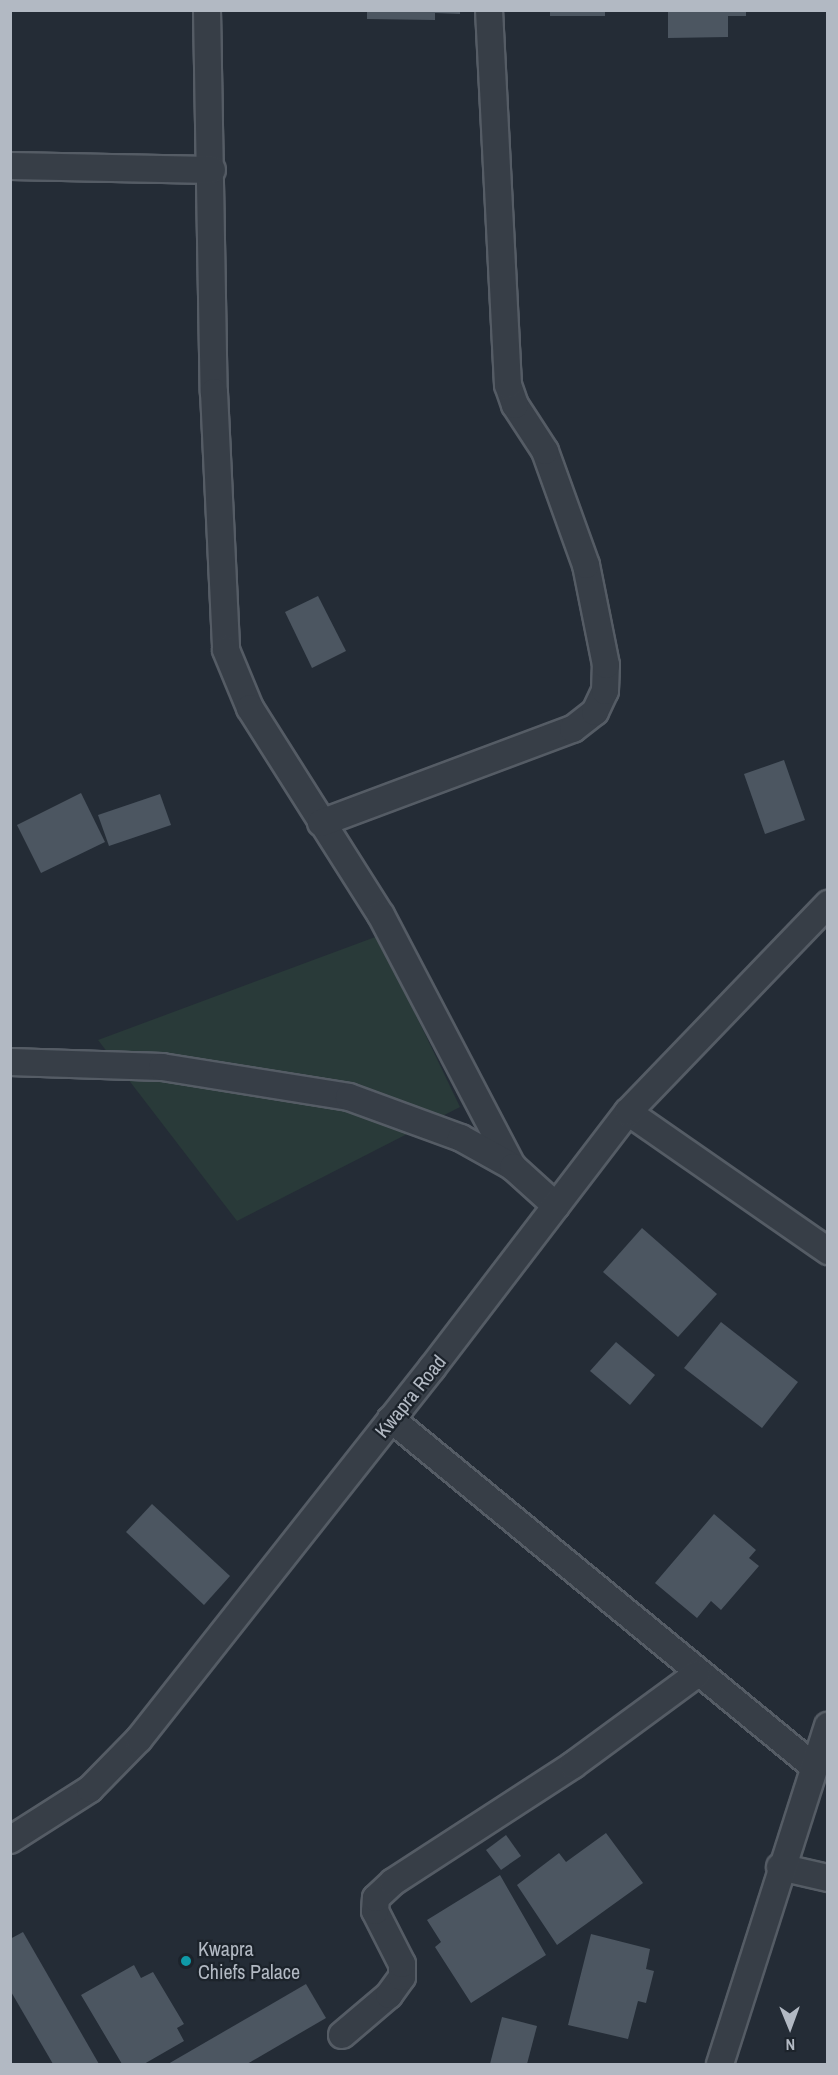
<!DOCTYPE html>
<style>
body{margin:0}
#map{position:relative;width:838px;height:2075px;overflow:hidden;background:#242c36;font-family:"Archivo Narrow",sans-serif}
div>[style]{position:absolute}
[style*='--x']{left:calc(var(--x)*1px);top:calc(var(--y)*1px);width:calc(var(--w)*1px);rotate:calc(var(--a)*1deg)}
.green>*{inset:0;background:#293a39}
.building>*{inset:0;background:#4c5661}
.roads{filter:drop-shadow(2px 0 #555c65) drop-shadow(-2px 0 #555c65) drop-shadow(0 2px #555c65) drop-shadow(0 -2px #555c65)}
.street>*{height:26px;margin:-13px;padding:0 13px;transform-origin:13px;border-radius:13px;background:#373e47}
.dots>*{width:16px;height:16px;translate:-50% -50%;box-sizing:border-box;border:3px solid #1c232b;border-radius:50%}
span{translate:-50% -50%;white-space:nowrap;text-align:center;line-height:1.15;-webkit-text-stroke:4.5px #1c232b;paint-order:stroke}
.street-label{font-size:20px;color:#b2b9c3}
.poi-label{font-size:20px;color:#b2b9c3}
.left{translate:0 -50%;text-align:left}
.frame{position:absolute;inset:0;border:12px solid #b2b9c3;pointer-events:none}
.north{position:absolute;left:760px;top:1997px;width:60px;height:60px;-webkit-text-stroke:4px #1c232b;paint-order:stroke;rotate:179deg;font-size:16px;font-weight:700;line-height:24px;text-align:center;color:#b2b9c3}
.north::after{content:'';display:block;margin:auto;width:21px;height:27px;background:#b2b9c3;clip-path:polygon(50% 0,100% 100%,50% 72%,0 100%)}
</style>
<div id="map">
<div class="green">
<i style="clip-path:polygon(378px 936px,460px 1107px,237px 1221px,98px 1040px)"></i>
</div>
<div class="building">
<i style="clip-path:polygon(367px 10px,460px 10px,460px 14px,435px 13px,435px 20px,367px 19px)"></i>
<i style="clip-path:polygon(550px 10px,605px 10px,605px 16px,550px 16px)"></i>
<i style="clip-path:polygon(668px 10px,746px 10px,746px 16px,728px 16px,728px 37px,668px 38px)"></i>
<i style="clip-path:polygon(318px 596px,346px 651px,312px 668px,285px 612px)"></i>
<i style="clip-path:polygon(784px 760px,805px 820px,765px 834px,744px 774px)"></i>
<i style="clip-path:polygon(81px 793px,105px 842px,41px 873px,17px 825px)"></i>
<i style="clip-path:polygon(160px 794px,171px 825px,109px 846px,98px 815px)"></i>
<i style="clip-path:polygon(642px 1228px,717px 1294px,678px 1337px,603px 1272px)"></i>
<i style="clip-path:polygon(721px 1322px,798px 1382px,762px 1428px,684px 1368px)"></i>
<i style="clip-path:polygon(616px 1342px,655px 1375px,630px 1405px,590px 1371px)"></i>
<i style="clip-path:polygon(152px 1504px,230px 1576px,204px 1605px,126px 1532px)"></i>
<i style="clip-path:polygon(714px 1514px,756px 1550px,749px 1558px,759px 1566px,721px 1610px,711px 1601px,697px 1618px,655px 1583px)"></i>
<i style="clip-path:polygon(606px 1833px,643px 1883px,557px 1945px,517px 1885px,559px 1853px,566px 1862px)"></i>
<i style="clip-path:polygon(506px 1835px,521px 1856px,501px 1870px,486px 1850px)"></i>
<i style="clip-path:polygon(500px 1875px,546px 1955px,471px 2003px,435px 1947px,441px 1942px,427px 1920px)"></i>
<i style="clip-path:polygon(23px 1932px,99px 2064px,53px 2064px,10px 1990px,10px 1939px)"></i>
<i style="clip-path:polygon(591px 1934px,650px 1949px,646px 1969px,654px 1971px,646px 2003px,638px 2001px,628px 2039px,568px 2025px)"></i>
<i style="clip-path:polygon(134px 1965px,141px 1978px,153px 1972px,184px 2024px,177px 2028px,184px 2041px,144px 2064px,122px 2064px,81px 1995px)"></i>
<i style="clip-path:polygon(306px 1984px,326px 2018px,247px 2064px,168px 2064px)"></i>
<i style="clip-path:polygon(502px 2017px,537px 2026px,527px 2064px,490px 2064px)"></i>
</div>
<div class="roads">
<div class="street">
<i style="--x:207;--y:10;--w:382;--a:89"></i>
<i style="--x:214;--y:392;--w:258;--a:87.3"></i>
<i style="--x:226;--y:650;--w:63;--a:67.5"></i>
<i style="--x:250;--y:708;--w:245;--a:57.7"></i>
<i style="--x:381;--y:915;--w:284;--a:62.4"></i>
<i style="--x:10;--y:166;--w:202;--a:1.1"></i>
<i style="--x:321;--y:823;--w:269;--a:-20.5"></i>
<i style="--x:573;--y:729;--w:28;--a:-38"></i>
<i style="--x:595;--y:712;--w:23;--a:-65"></i>
<i style="--x:605;--y:691;--w:26;--a:-88"></i>
<i style="--x:606;--y:665;--w:102;--a:-101.3"></i>
<i style="--x:586;--y:565;--w:121;--a:-109.8"></i>
<i style="--x:545;--y:451;--w:55;--a:-123.1"></i>
<i style="--x:515;--y:405;--w:21;--a:-109"></i>
<i style="--x:508;--y:385;--w:375;--a:-92.9"></i>
<i style="--x:10;--y:1062;--w:152;--a:1.9"></i>
<i style="--x:162;--y:1067;--w:189;--a:9.1"></i>
<i style="--x:349;--y:1097;--w:119;--a:20.1"></i>
<i style="--x:461;--y:1138;--w:60;--a:29.1"></i>
<i style="--x:513;--y:1167;--w:58;--a:42.2"></i>
<i style="--x:628;--y:1112;--w:244;--a:34.8"></i>
<i style="--x:391;--y:1419;--w:545;--a:39.42"></i>
<i style="--x:10;--y:1840;--w:95;--a:-32.5"></i>
<i style="--x:90;--y:1789;--w:70;--a:-45.6"></i>
<i style="--x:139;--y:1739;--w:473;--a:-51.7"></i>
<i style="--x:432;--y:1368;--w:322;--a:-52.6"></i>
<i style="--x:628;--y:1112;--w:289;--a:-46.1"></i>
<i style="--x:780;--y:1867;--w:49;--a:12.9"></i>
<i style="--x:342;--y:2035;--w:62;--a:-40.4"></i>
<i style="--x:389;--y:1995;--w:22;--a:-54"></i>
<i style="--x:402;--y:1977;--w:13;--a:-90"></i>
<i style="--x:402;--y:1964;--w:59;--a:-117"></i>
<i style="--x:375;--y:1911;--w:13;--a:-86"></i>
<i style="--x:376;--y:1898;--w:23;--a:-43"></i>
<i style="--x:393;--y:1882;--w:215;--a:-33"></i>
<i style="--x:573;--y:1765;--w:154;--a:-36.3"></i>
<i style="--x:720;--y:2064;--w:355;--a:-72.3"></i>
</div>
</div>
<div class="dots">
<i style="left:186px;top:1961px;background:#0f9aa8"></i>
</div>
<div class="street-label">
<span style="left:410px;top:1396px;rotate:-51deg">Kwapra Road</span>
</div>
<div class="poi-label">
<span class="left" style="left:198px;top:1960px">Kwapra<br>Chiefs Palace</span>
</div>
<div class="frame"></div>
<div class="north">N</div>
</div>
